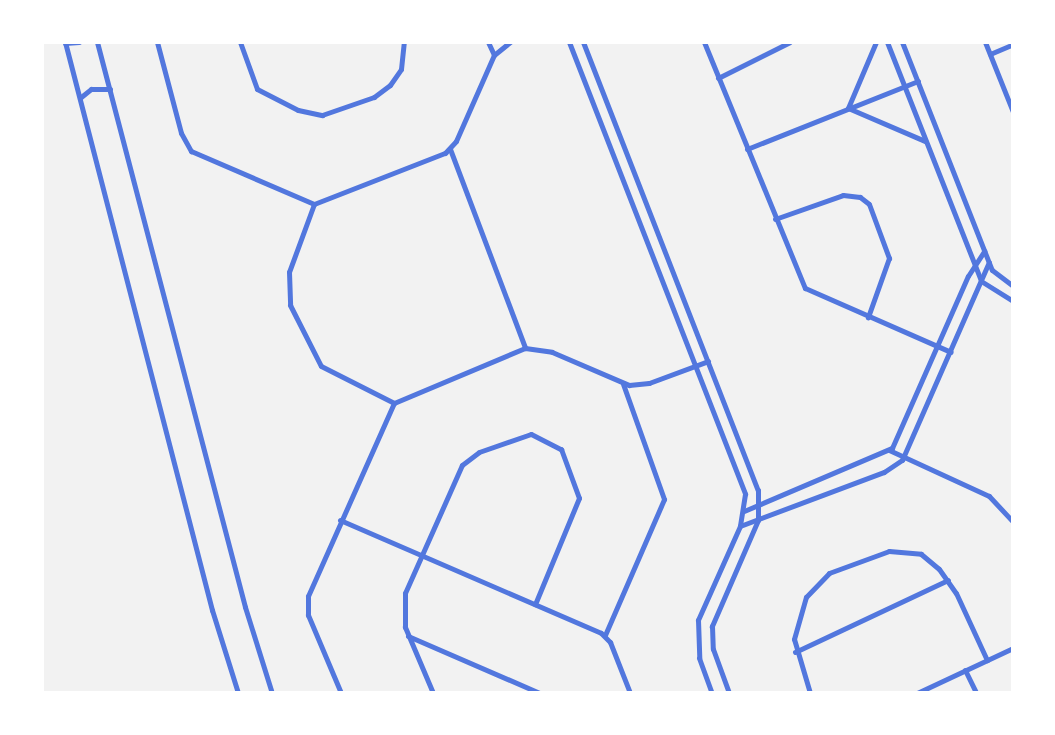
<!DOCTYPE html>
<style>
body{margin:0}
#map{position:relative;width:1055px;height:735px;overflow:hidden;background:#f2f2f2;font-family:Lora,serif}
div>[style]{position:absolute}
[style*='--x']{left:calc(var(--x)*1px);top:calc(var(--y)*1px);width:calc(var(--w)*1px);rotate:calc(var(--a)*1deg)}
.minor>*{height:5px;margin:-2.5px;padding:0 2.5px;transform-origin:2.5px;border-radius:2.5px;background:#5277de}
span{translate:-50% -50%;white-space:nowrap;text-align:center;line-height:1.15;-webkit-text-stroke:7px #fff;paint-order:stroke}
.frame{position:absolute;inset:0;border:44px solid #fff;pointer-events:none}
</style>
<div id="map">
<div class="minor">
<i style="--x:65;--y:42;--w:587;--a:75.49"></i>
<i style="--x:212;--y:610;--w:87;--a:72.6"></i>
<i style="--x:97;--y:42;--w:584;--a:75.32"></i>
<i style="--x:245;--y:607;--w:90;--a:72.6"></i>
<i style="--x:157;--y:42;--w:94;--a:75.2"></i>
<i style="--x:181;--y:133;--w:21;--a:61"></i>
<i style="--x:191;--y:151;--w:134;--a:23.3"></i>
<i style="--x:314;--y:204;--w:141;--a:-21.3"></i>
<i style="--x:445;--y:153;--w:16;--a:-47"></i>
<i style="--x:456;--y:141;--w:94;--a:-66.2"></i>
<i style="--x:494;--y:55;--w:21;--a:-39"></i>
<i style="--x:240;--y:42;--w:50;--a:70.1"></i>
<i style="--x:257;--y:89;--w:46;--a:27.1"></i>
<i style="--x:298;--y:110;--w:25;--a:12"></i>
<i style="--x:322;--y:115;--w:55;--a:-19.1"></i>
<i style="--x:374;--y:97;--w:20;--a:-37"></i>
<i style="--x:390;--y:85;--w:19;--a:-55"></i>
<i style="--x:401;--y:69;--w:27;--a:-84"></i>
<i style="--x:488;--y:42;--w:14;--a:65"></i>
<i style="--x:569;--y:42;--w:485;--a:68.7"></i>
<i style="--x:745;--y:494;--w:32;--a:99"></i>
<i style="--x:740;--y:526;--w:103;--a:114.1"></i>
<i style="--x:698;--y:620;--w:38;--a:88"></i>
<i style="--x:699;--y:658;--w:37;--a:70"></i>
<i style="--x:583;--y:42;--w:481;--a:68.7"></i>
<i style="--x:758;--y:490;--w:30;--a:90"></i>
<i style="--x:758;--y:520;--w:116;--a:113.5"></i>
<i style="--x:712;--y:626;--w:23;--a:88"></i>
<i style="--x:713;--y:649;--w:47;--a:70"></i>
<i style="--x:704;--y:42;--w:266;--a:67.7"></i>
<i style="--x:805;--y:288;--w:159;--a:23.7"></i>
<i style="--x:876;--y:42;--w:72;--a:113"></i>
<i style="--x:848;--y:108;--w:84;--a:23.2"></i>
<i style="--x:887;--y:42;--w:257;--a:68.5"></i>
<i style="--x:981;--y:281;--w:38;--a:32"></i>
<i style="--x:902;--y:42;--w:245;--a:68.5"></i>
<i style="--x:992;--y:270;--w:26;--a:37"></i>
<i style="--x:985;--y:42;--w:75;--a:68.2"></i>
<i style="--x:65;--y:43;--w:14;--a:-4"></i>
<i style="--x:990;--y:54;--w:25;--a:-23"></i>
<i style="--x:718;--y:78;--w:80;--a:-26.6"></i>
<i style="--x:81;--y:97;--w:13;--a:-39"></i>
<i style="--x:91;--y:89;--w:19;--a:0"></i>
<i style="--x:450;--y:149;--w:213;--a:69.3"></i>
<i style="--x:747;--y:149;--w:184;--a:-21.7"></i>
<i style="--x:314;--y:204;--w:72;--a:110.2"></i>
<i style="--x:289;--y:272;--w:33;--a:88"></i>
<i style="--x:290;--y:305;--w:68;--a:63.1"></i>
<i style="--x:321;--y:366;--w:82;--a:26.9"></i>
<i style="--x:775;--y:219;--w:72;--a:-19.4"></i>
<i style="--x:843;--y:195;--w:17;--a:7"></i>
<i style="--x:860;--y:197;--w:11;--a:38"></i>
<i style="--x:869;--y:204;--w:58;--a:69.7"></i>
<i style="--x:889;--y:258;--w:63;--a:109.6"></i>
<i style="--x:889;--y:450;--w:110;--a:24.7"></i>
<i style="--x:989;--y:496;--w:35;--a:47"></i>
<i style="--x:744;--y:511;--w:161;--a:-23.1"></i>
<i style="--x:892;--y:448;--w:188;--a:-66.2"></i>
<i style="--x:968;--y:276;--w:30;--a:-57"></i>
<i style="--x:340;--y:520;--w:284;--a:23.4"></i>
<i style="--x:601;--y:633;--w:13;--a:45"></i>
<i style="--x:610;--y:642;--w:55;--a:68.6"></i>
<i style="--x:740;--y:526;--w:154;--a:-20.6"></i>
<i style="--x:884;--y:472;--w:22;--a:-34"></i>
<i style="--x:902;--y:460;--w:216;--a:-66.3"></i>
<i style="--x:605;--y:635;--w:148;--a:-66.5"></i>
<i style="--x:664;--y:499;--w:122;--a:-109.6"></i>
<i style="--x:408;--y:636;--w:144;--a:23.4"></i>
<i style="--x:795;--y:652;--w:169;--a:-25.2"></i>
<i style="--x:965;--y:670;--w:25;--a:64"></i>
<i style="--x:341;--y:693;--w:85;--a:-112.9"></i>
<i style="--x:308;--y:615;--w:19;--a:-90"></i>
<i style="--x:308;--y:596;--w:211;--a:-66"></i>
<i style="--x:394;--y:403;--w:142;--a:-22.8"></i>
<i style="--x:525;--y:348;--w:27;--a:8"></i>
<i style="--x:552;--y:352;--w:84;--a:23.2"></i>
<i style="--x:629;--y:385;--w:20;--a:-6"></i>
<i style="--x:649;--y:383;--w:63;--a:-20.4"></i>
<i style="--x:433;--y:693;--w:72;--a:-113"></i>
<i style="--x:405;--y:627;--w:34;--a:-90"></i>
<i style="--x:405;--y:593;--w:140;--a:-66"></i>
<i style="--x:462;--y:465;--w:21;--a:-37"></i>
<i style="--x:479;--y:452;--w:55;--a:-19.1"></i>
<i style="--x:531;--y:434;--w:34;--a:27"></i>
<i style="--x:561;--y:449;--w:52;--a:69.8"></i>
<i style="--x:579;--y:498;--w:115;--a:112.5"></i>
<i style="--x:810;--y:693;--w:56;--a:-106.5"></i>
<i style="--x:794;--y:639;--w:44;--a:-74.1"></i>
<i style="--x:806;--y:597;--w:33;--a:-46"></i>
<i style="--x:829;--y:573;--w:64;--a:-20.1"></i>
<i style="--x:889;--y:551;--w:32;--a:5"></i>
<i style="--x:921;--y:554;--w:23;--a:40"></i>
<i style="--x:939;--y:569;--w:29;--a:55"></i>
<i style="--x:956;--y:593;--w:74;--a:65.2"></i>
<i style="--x:917;--y:693;--w:106;--a:-25.1"></i>
</div>
<div class="frame"></div>
</div>
